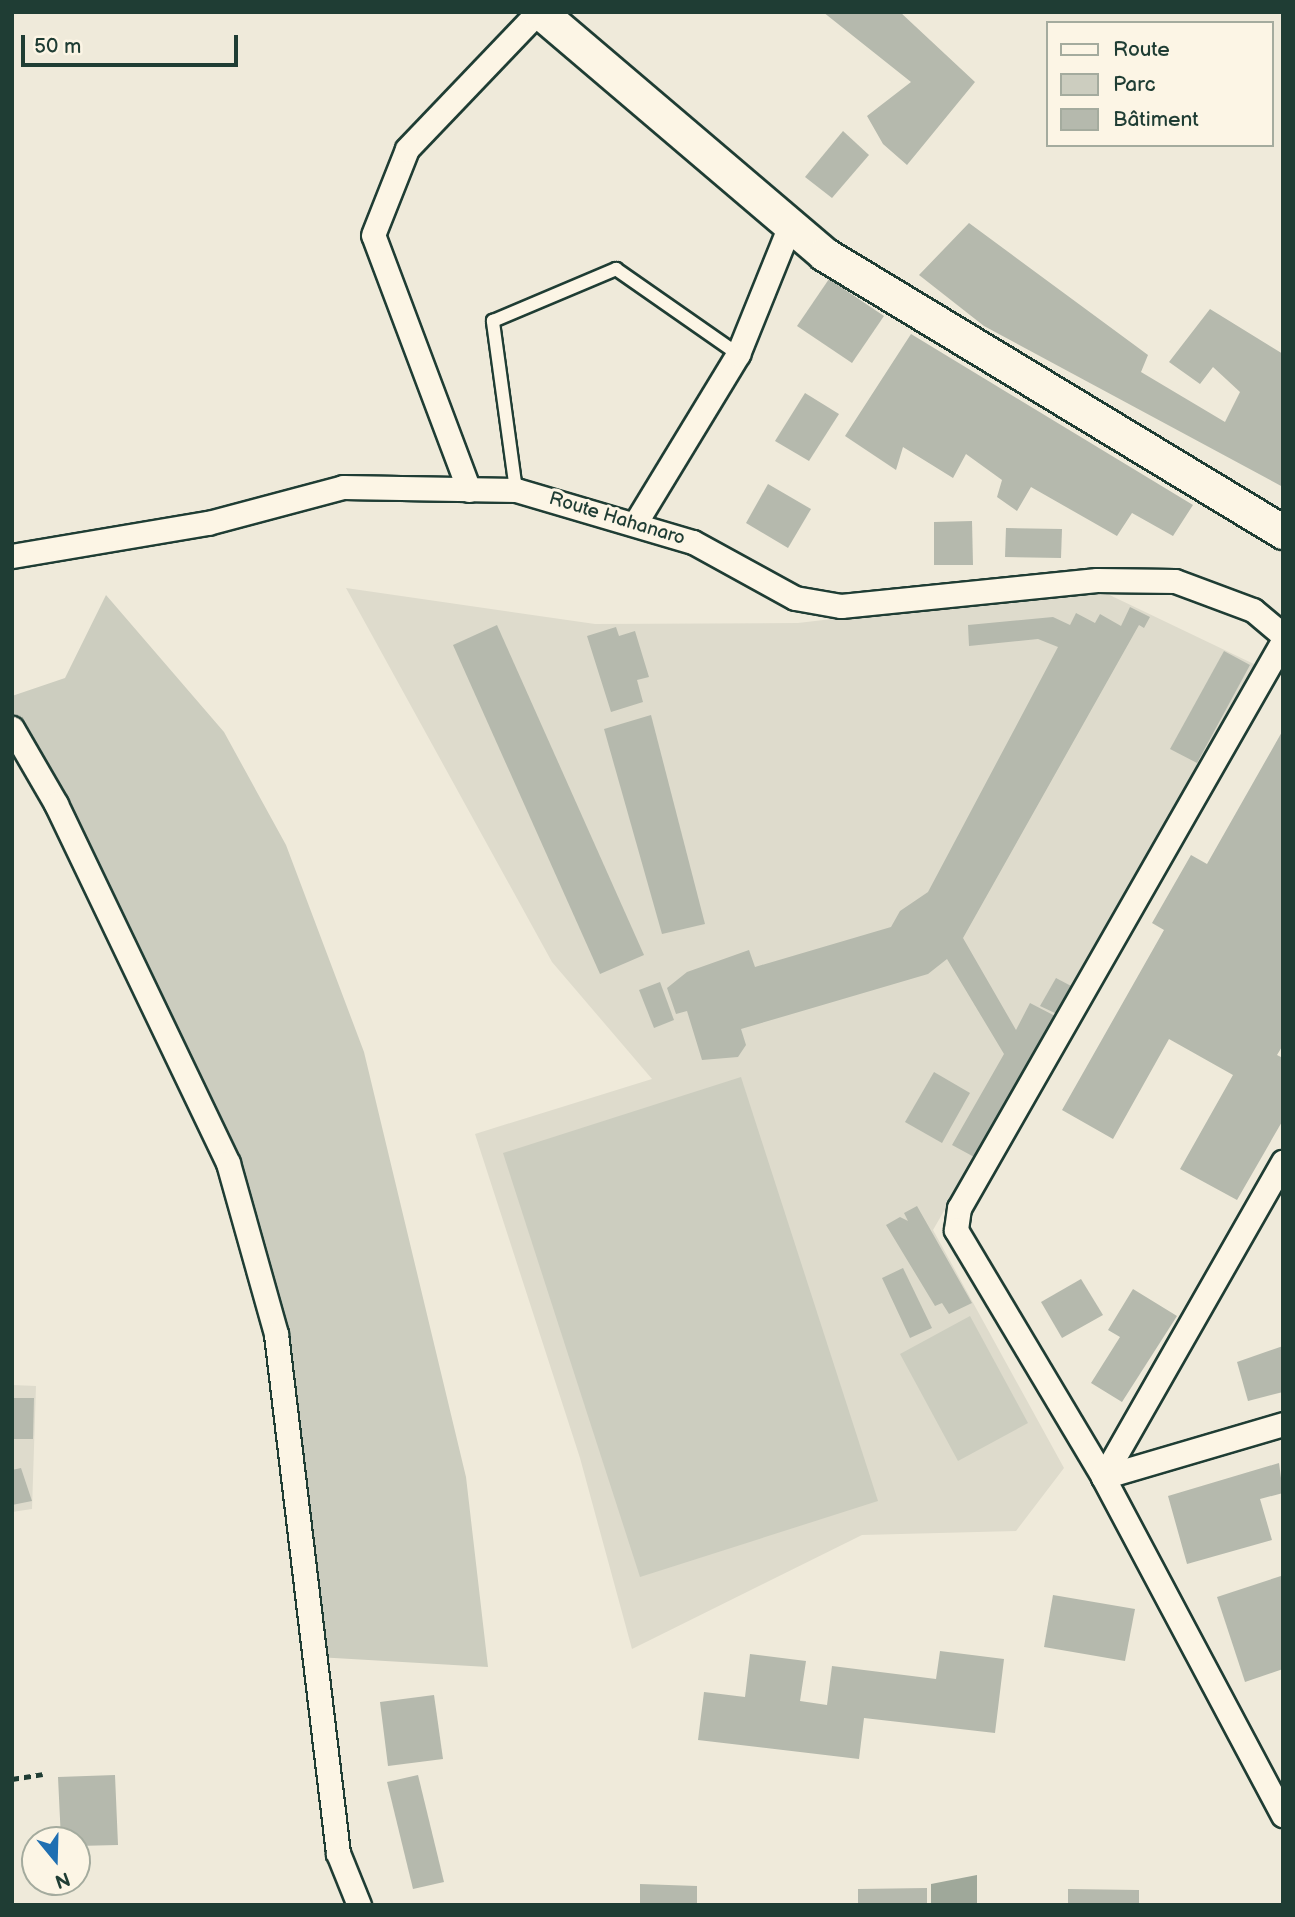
<!DOCTYPE html>
<meta charset="utf-8">
<style>
body{margin:0}
#map{position:relative;width:1295px;height:1917px;overflow:hidden;background:#efeada;font-family:"Balsamiq Sans",sans-serif}
div>[style]{position:absolute}
[style*='--x']{left:calc(var(--x)*1px);top:calc(var(--y)*1px);width:calc(var(--w)*1px);rotate:calc(var(--a)*1deg)}
.built>*{inset:0;background:#dedbcc}
.green>*{inset:0;background:#cccdbf}
.water>*{inset:0;background:#9fa89a}
.building>*{inset:0;background:#b5b9ad}
.path>*{height:4.5px;margin-top:-2.25px;transform-origin:0;background:repeating-linear-gradient(90deg,#1f3d34 0 7px,transparent 0 12px)}
.roads{filter:drop-shadow(2px 0 #1f3d34) drop-shadow(-2px 0 #1f3d34) drop-shadow(0 2px #1f3d34) drop-shadow(0 -2px #1f3d34)}
.lane>*{height:12px;margin:-6px;padding:0 6px;transform-origin:6px;border-radius:6px;background:#fcf5e5}
.street>*{height:23px;margin:-11.5px;padding:0 11.5px;transform-origin:11.5px;border-radius:11.5px;background:#fcf5e5}
.secondary>*{height:33px;margin:-16.5px;padding:0 16.5px;transform-origin:16.5px;border-radius:16.5px;background:#fcf5e5}
span{translate:-50% -50%;white-space:nowrap;text-align:center;line-height:1.15;-webkit-text-stroke:6px #fcf5e5;paint-order:stroke}
.street-label{font-size:19px;color:#1f3d34}
.frame{position:absolute;inset:0;border:14px solid #1f3d34;pointer-events:none}
.legend{position:absolute;left:1046px;top:21px;width:228px;height:126px;box-sizing:border-box;background:#fcf5e5;border:2px solid #a4ab9e;margin:0;padding:9px 12px;list-style:none;font-size:21px;color:#1f3d34}
.legend li{display:flex;align-items:center;gap:14px;height:35px}
.legend b{width:35px;border:2px solid #a4ab9e}
.north{position:absolute;left:21px;top:1826px;width:70px;height:70px;box-sizing:border-box;background:#fcf5e5;border:2px solid #a4ab9e;border-radius:50%;rotate:161deg;font-size:19px;font-weight:700;line-height:28px;text-align:center;color:#1f3d34}
.north::after{content:'';display:block;margin:auto;width:24px;height:32px;background:#1f6fb2;clip-path:polygon(50% 0,100% 100%,50% 72%,0 100%)}
.scale{position:absolute;left:21px;top:35px;width:217px;height:32px;box-sizing:border-box;border:4px solid #1f3d34;border-top:0;padding-left:9px;font-size:21px;line-height:24px;white-space:nowrap;color:#1f3d34;-webkit-text-stroke:5px #fcf5e5;paint-order:stroke}
</style>
<div id="map">
<div class="built">
<i style="clip-path:polygon(346px 588px,595px 624px,798px 623px,1095px 588px,1258px 666px,933px 1230px,1064px 1468px,1016px 1531px,862px 1535px,632px 1649px,580px 1458px,475px 1134px,652px 1079px,552px 962px)"></i>
<i style="clip-path:polygon(12px 1385px,36px 1386px,32px 1509px,12px 1512px)"></i>
</div>
<div class="green">
<i style="clip-path:polygon(106px 595px,224px 732px,286px 845px,364px 1052px,466px 1477px,488px 1667px,317px 1657px,292px 1441px,228px 1163px,12px 728px,12px 696px,65px 678px)"></i>
<i style="clip-path:polygon(741px 1077px,878px 1501px,640px 1577px,503px 1153px)"></i>
<i style="clip-path:polygon(970px 1316px,1028px 1423px,958px 1461px,900px 1354px)"></i>
</div>
<div class="water">
<i style="clip-path:polygon(977px 1875px,977px 1905px,931px 1905px,931px 1884px)"></i>
</div>
<div class="building">
<i style="clip-path:polygon(823px 12px,900px 12px,975px 82px,907px 165px,883px 144px,867px 116px,911px 82px)"></i>
<i style="clip-path:polygon(843px 131px,869px 155px,832px 198px,805px 177px)"></i>
<i style="clip-path:polygon(969px 223px,1148px 355px,1141px 372px,1225px 422px,1240px 392px,1213px 367px,1200px 384px,1169px 362px,1210px 309px,1283px 354px,1283px 487px,984px 326px,919px 275px)"></i>
<i style="clip-path:polygon(829px 279px,884px 316px,852px 363px,797px 326px)"></i>
<i style="clip-path:polygon(911px 334px,1193px 505px,1173px 536px,1132px 513px,1117px 536px,1031px 487px,1017px 511px,997px 497px,1002px 480px,966px 454px,953px 478px,903px 447px,896px 470px,845px 436px)"></i>
<i style="clip-path:polygon(805px 393px,839px 414px,809px 461px,775px 441px)"></i>
<i style="clip-path:polygon(768px 484px,811px 509px,788px 548px,746px 523px)"></i>
<i style="clip-path:polygon(972px 521px,973px 565px,934px 565px,934px 522px)"></i>
<i style="clip-path:polygon(1006px 528px,1062px 529px,1061px 558px,1005px 557px)"></i>
<i style="clip-path:polygon(1130px 607px,1150px 617px,1144px 628px,1139px 625px,963px 938px,1016px 1030px,1030px 1003px,1057px 1017px,976px 1158px,952px 1145px,1004px 1054px,947px 959px,928px 974px,741px 1029px,746px 1045px,738px 1057px,702px 1060px,687px 1011px,676px 1014px,667px 988px,687px 972px,749px 950px,755px 967px,891px 927px,900px 911px,928px 892px,1058px 647px,1038px 639px,969px 646px,968px 625px,1053px 617px,1070px 625px,1076px 613px,1095px 623px,1100px 614px,1121px 626px)"></i>
<i style="clip-path:polygon(497px 625px,644px 955px,600px 974px,453px 645px)"></i>
<i style="clip-path:polygon(616px 627px,619px 636px,635px 631px,649px 677px,637px 680px,643px 702px,611px 712px,587px 636px)"></i>
<i style="clip-path:polygon(1224px 651px,1250px 665px,1197px 763px,1170px 749px)"></i>
<i style="clip-path:polygon(651px 715px,705px 924px,662px 934px,604px 729px)"></i>
<i style="clip-path:polygon(1283px 730px,1283px 1045px,1277px 1055px,1283px 1058px,1283px 1120px,1237px 1200px,1180px 1169px,1233px 1075px,1169px 1039px,1113px 1139px,1062px 1110px,1164px 930px,1152px 923px,1191px 855px,1207px 864px)"></i>
<i style="clip-path:polygon(1056px 978px,1073px 987px,1057px 1014px,1040px 1006px)"></i>
<i style="clip-path:polygon(660px 982px,674px 1020px,654px 1028px,639px 990px)"></i>
<i style="clip-path:polygon(934px 1072px,970px 1093px,942px 1143px,905px 1122px)"></i>
<i style="clip-path:polygon(917px 1206px,972px 1303px,949px 1314px,942px 1303px,935px 1306px,886px 1225px,900px 1217px,908px 1221px,904px 1213px)"></i>
<i style="clip-path:polygon(903px 1268px,932px 1328px,910px 1338px,882px 1278px)"></i>
<i style="clip-path:polygon(1081px 1279px,1103px 1315px,1062px 1338px,1041px 1302px)"></i>
<i style="clip-path:polygon(1133px 1289px,1177px 1316px,1122px 1402px,1091px 1383px,1120px 1337px,1108px 1330px)"></i>
<i style="clip-path:polygon(1283px 1346px,1283px 1392px,1248px 1401px,1237px 1362px)"></i>
<i style="clip-path:polygon(12px 1398px,34px 1398px,33px 1439px,12px 1439px)"></i>
<i style="clip-path:polygon(1279px 1463px,1283px 1493px,1260px 1499px,1272px 1540px,1187px 1564px,1168px 1496px)"></i>
<i style="clip-path:polygon(21px 1468px,32px 1501px,12px 1505px,12px 1470px)"></i>
<i style="clip-path:polygon(1281px 1576px,1283px 1669px,1245px 1682px,1217px 1597px)"></i>
<i style="clip-path:polygon(1053px 1595px,1135px 1609px,1125px 1661px,1044px 1647px)"></i>
<i style="clip-path:polygon(940px 1651px,1004px 1659px,995px 1733px,864px 1718px,859px 1759px,698px 1740px,704px 1692px,745px 1697px,750px 1654px,806px 1661px,800px 1701px,827px 1705px,832px 1666px,936px 1679px)"></i>
<i style="clip-path:polygon(434px 1695px,443px 1759px,388px 1766px,380px 1702px)"></i>
<i style="clip-path:polygon(115px 1775px,118px 1845px,77px 1846px,77px 1840px,61px 1840px,58px 1777px)"></i>
<i style="clip-path:polygon(418px 1775px,444px 1882px,413px 1889px,387px 1782px)"></i>
<i style="clip-path:polygon(640px 1884px,697px 1886px,697px 1905px,640px 1905px)"></i>
<i style="clip-path:polygon(927px 1888px,927px 1905px,858px 1905px,858px 1889px)"></i>
<i style="clip-path:polygon(1068px 1889px,1139px 1890px,1139px 1905px,1068px 1905px)"></i>
</div>
<div class="path">
<i style="--x:12;--y:1779;--w:31;--a:-9"></i>
</div>
<div class="roads">
<div class="lane">
<i style="--x:516;--y:490;--w:171;--a:-97.8"></i>
<i style="--x:493;--y:321;--w:134;--a:-22.9"></i>
<i style="--x:616;--y:269;--w:149;--a:34.9"></i>
</div>
<div class="street">
<i style="--x:469;--y:490;--w:272;--a:-110.6"></i>
<i style="--x:373;--y:235;--w:92;--a:-68.4"></i>
<i style="--x:407;--y:149;--w:190;--a:-46.3"></i>
<i style="--x:636;--y:522;--w:197;--a:-58.7"></i>
<i style="--x:738;--y:354;--w:136;--a:-68"></i>
<i style="--x:12;--y:556;--w:199;--a:-9.6"></i>
<i style="--x:208;--y:523;--w:140;--a:-14.9"></i>
<i style="--x:343;--y:487;--w:173;--a:1"></i>
<i style="--x:516;--y:490;--w:184;--a:16.4"></i>
<i style="--x:693;--y:542;--w:116;--a:28.8"></i>
<i style="--x:795;--y:598;--w:47;--a:9.9"></i>
<i style="--x:841;--y:606;--w:257;--a:-5.8"></i>
<i style="--x:1097;--y:580;--w:78;--a:0.7"></i>
<i style="--x:1175;--y:581;--w:83;--a:20.4"></i>
<i style="--x:1253;--y:610;--w:39;--a:40"></i>
<i style="--x:1283;--y:641;--w:653;--a:119.74"></i>
<i style="--x:959;--y:1208;--w:22;--a:98"></i>
<i style="--x:956;--y:1230;--w:287;--a:59.2"></i>
<i style="--x:1103;--y:1477;--w:383;--a:62"></i>
<i style="--x:12;--y:728;--w:88;--a:59.9"></i>
<i style="--x:56;--y:804;--w:398;--a:64.4"></i>
<i style="--x:228;--y:1163;--w:178;--a:74.3"></i>
<i style="--x:276;--y:1334;--w:523;--a:83.19"></i>
<i style="--x:338;--y:1853;--w:56;--a:68"></i>
<i style="--x:1103;--y:1477;--w:363;--a:-60.3"></i>
<i style="--x:1103;--y:1477;--w:188;--a:-16.4"></i>
</div>
<div class="secondary">
<i style="--x:540;--y:12;--w:373;--a:40.4"></i>
<i style="--x:824;--y:254;--w:537;--a:31.2"></i>
</div>
</div>
<div class="street-label">
<span style="left:617px;top:519px;rotate:17deg">Route Hahanaro</span>
</div>
<div class="frame"></div>
<ul class="legend">
<li><b style="height:9px;background:#fcf5e5"></b>Route</li>
<li><b style="height:19px;background:#cccdbf"></b>Parc</li>
<li><b style="height:19px;background:#b5b9ad"></b>Bâtiment</li>
</ul>
<div class="north">N</div>
<div class="scale">50 m</div>
</div>
